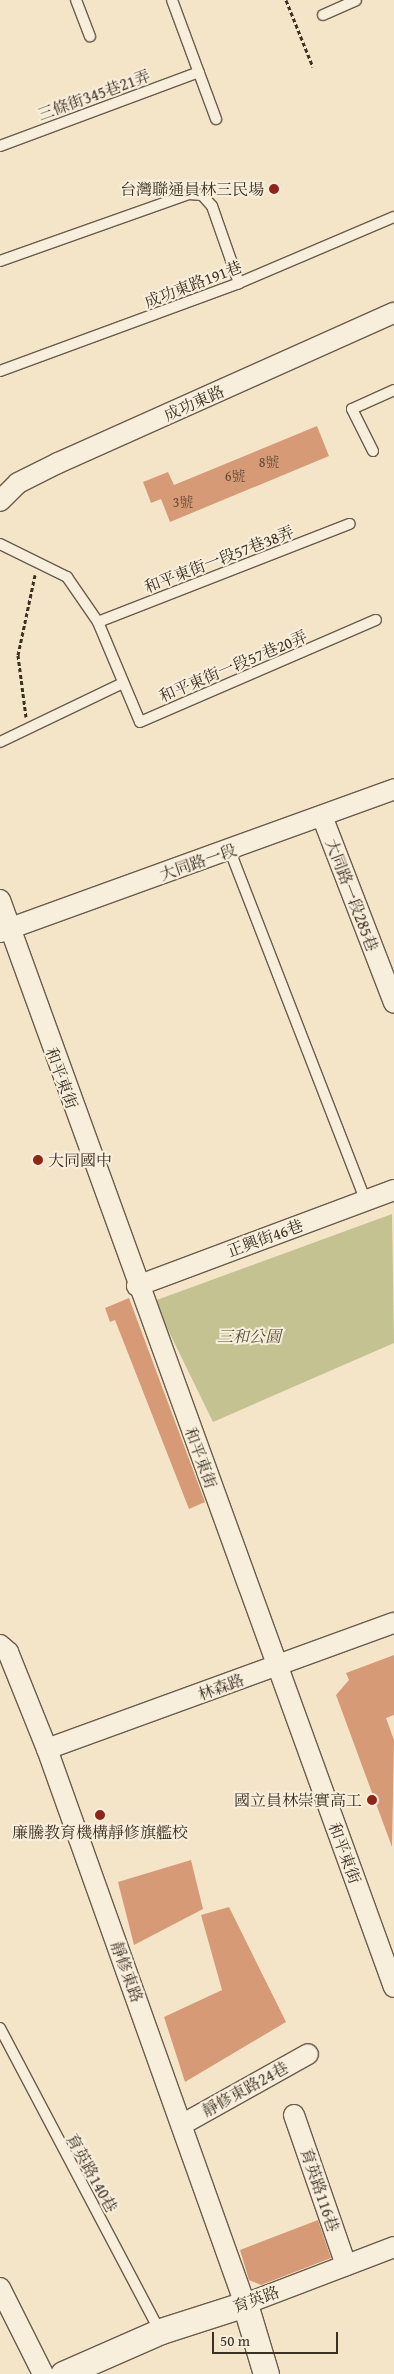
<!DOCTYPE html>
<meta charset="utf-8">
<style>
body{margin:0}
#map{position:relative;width:394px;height:2374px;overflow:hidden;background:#f4e5c9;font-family:"Gentium Book Plus","Noto Serif TC",serif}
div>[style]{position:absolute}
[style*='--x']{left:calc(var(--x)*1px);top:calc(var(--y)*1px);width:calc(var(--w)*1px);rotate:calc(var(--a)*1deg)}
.green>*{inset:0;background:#c4c291}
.building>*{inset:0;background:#d69b76}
.path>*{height:3px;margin-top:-1.5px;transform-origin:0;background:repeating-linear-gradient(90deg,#3c3023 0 4px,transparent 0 6.5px)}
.roads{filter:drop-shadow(1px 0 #6a5d4c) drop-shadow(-1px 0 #6a5d4c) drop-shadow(0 1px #6a5d4c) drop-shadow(0 -1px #6a5d4c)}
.service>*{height:10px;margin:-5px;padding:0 5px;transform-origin:5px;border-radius:5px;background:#f8eedc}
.minor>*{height:20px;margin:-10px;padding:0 10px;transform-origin:10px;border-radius:10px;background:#f8eedc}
.tertiary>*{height:25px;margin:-12.5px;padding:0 12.5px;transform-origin:12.5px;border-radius:12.5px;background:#f8eedc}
.dots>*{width:14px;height:14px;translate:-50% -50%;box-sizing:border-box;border:2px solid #f8eedc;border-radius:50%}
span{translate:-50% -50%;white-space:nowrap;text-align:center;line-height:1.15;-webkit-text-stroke:4px #f8eedc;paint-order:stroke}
.number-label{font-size:14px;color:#624b38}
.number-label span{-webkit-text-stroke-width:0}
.street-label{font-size:16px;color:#3c3023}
.poi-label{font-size:16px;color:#3c3023}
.right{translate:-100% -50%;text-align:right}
.left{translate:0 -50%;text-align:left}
.park-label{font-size:16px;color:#574d39;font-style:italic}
.scale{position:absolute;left:212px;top:2332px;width:126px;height:22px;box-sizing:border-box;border:2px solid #3c3023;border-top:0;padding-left:6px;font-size:15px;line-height:18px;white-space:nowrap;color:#3c3023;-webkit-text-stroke:4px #f8eedc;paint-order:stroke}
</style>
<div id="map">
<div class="green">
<i style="clip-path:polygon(392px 1214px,394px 1343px,213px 1422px,154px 1301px)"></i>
</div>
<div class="building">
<i style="clip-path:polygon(317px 426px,329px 456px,170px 522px,161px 499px,151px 503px,143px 482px,168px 472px,174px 485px)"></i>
<i style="clip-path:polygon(129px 1298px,205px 1502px,189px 1509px,115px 1320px,110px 1322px,105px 1308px)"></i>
<i style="clip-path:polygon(394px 1655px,394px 1715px,386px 1718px,394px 1740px,392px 1847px,336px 1695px,349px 1680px,346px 1673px)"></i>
<i style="clip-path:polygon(191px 1860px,203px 1909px,134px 1945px,118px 1882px)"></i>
<i style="clip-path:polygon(229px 1907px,286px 2022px,185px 2082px,164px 2017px,222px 1990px,201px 1915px)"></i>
<i style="clip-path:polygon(318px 2220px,331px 2258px,261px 2285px,249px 2280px,240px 2250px)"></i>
</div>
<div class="path">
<i style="--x:286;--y:0;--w:72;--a:68.1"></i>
<i style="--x:26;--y:717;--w:63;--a:-97.4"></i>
<i style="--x:18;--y:655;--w:82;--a:-78"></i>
</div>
<div class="roads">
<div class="service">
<i style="--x:76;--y:0;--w:39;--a:69"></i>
<i style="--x:172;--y:0;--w:127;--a:69.7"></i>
<i style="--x:323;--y:15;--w:36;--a:-24"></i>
<i style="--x:0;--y:146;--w:212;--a:-20.4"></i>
<i style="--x:0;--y:261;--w:201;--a:-19.5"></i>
<i style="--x:189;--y:194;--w:13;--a:4"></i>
<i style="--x:202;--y:195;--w:15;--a:48"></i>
<i style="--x:212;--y:206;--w:82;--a:70.7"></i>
<i style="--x:0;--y:371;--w:255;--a:-20.2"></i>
<i style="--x:239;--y:283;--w:168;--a:-23.1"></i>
<i style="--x:373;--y:451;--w:47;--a:-116.6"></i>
<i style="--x:352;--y:409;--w:46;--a:-24.3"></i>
<i style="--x:0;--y:544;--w:75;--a:26.2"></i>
<i style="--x:67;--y:577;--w:55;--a:55.4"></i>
<i style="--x:98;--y:622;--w:108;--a:67.2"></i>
<i style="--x:140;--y:722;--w:257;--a:-23.4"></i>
<i style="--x:98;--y:622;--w:270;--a:-21.3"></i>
<i style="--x:0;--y:742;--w:136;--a:-25.6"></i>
<i style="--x:230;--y:851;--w:375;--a:68.8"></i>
<i style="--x:0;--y:2028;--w:343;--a:62.2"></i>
</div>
<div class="minor">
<i style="--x:0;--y:501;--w:25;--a:-45"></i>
<i style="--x:18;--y:483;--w:45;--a:-26.6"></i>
<i style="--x:58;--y:463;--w:368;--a:-24.1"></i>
<i style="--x:322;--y:816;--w:200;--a:68.9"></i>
<i style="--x:0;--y:900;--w:1156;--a:70.08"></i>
<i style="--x:0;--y:932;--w:419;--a:-19.9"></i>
<i style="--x:137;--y:1286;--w:274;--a:-20.5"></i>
<i style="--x:0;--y:1645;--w:11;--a:41"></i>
<i style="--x:8;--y:1652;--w:105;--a:68.1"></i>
<i style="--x:47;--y:1749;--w:589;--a:70.37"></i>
<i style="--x:245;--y:2304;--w:160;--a:-20.9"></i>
<i style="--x:47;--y:1749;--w:369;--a:-20"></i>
<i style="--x:294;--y:2115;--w:159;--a:70.9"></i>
<i style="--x:183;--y:2124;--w:143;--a:-29.2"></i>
<i style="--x:0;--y:2288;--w:96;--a:63.4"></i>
</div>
<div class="tertiary">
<i style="--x:63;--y:2374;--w:107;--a:-23.7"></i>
<i style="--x:161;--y:2331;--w:88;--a:-17.8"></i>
<i style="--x:245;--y:2304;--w:73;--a:73.3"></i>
</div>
</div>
<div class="dots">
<i style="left:274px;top:189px;background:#8f2418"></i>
<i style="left:38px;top:1160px;background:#8f2418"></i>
<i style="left:372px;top:1800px;background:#8f2418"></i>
<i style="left:100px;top:1815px;background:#8f2418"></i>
</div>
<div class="number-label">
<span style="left:269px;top:462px">8號</span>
<span style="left:235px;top:476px">6號</span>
<span style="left:183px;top:502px">3號</span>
</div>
<div class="street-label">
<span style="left:94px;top:95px;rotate:-20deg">三條街345巷21弄</span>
<span style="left:193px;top:284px;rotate:-21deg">成功東路191巷</span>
<span style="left:194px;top:403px;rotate:-24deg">成功東路</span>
<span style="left:219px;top:559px;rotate:-21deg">和平東街一段57巷38弄</span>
<span style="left:233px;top:666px;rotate:-23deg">和平東街一段57巷20弄</span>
<span style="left:198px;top:862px;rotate:-19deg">大同路一段</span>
<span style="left:352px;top:895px;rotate:69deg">大同路一段285巷</span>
<span style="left:62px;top:1078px;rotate:70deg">和平東街</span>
<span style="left:265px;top:1238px;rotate:-20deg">正興街46巷</span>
<span style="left:201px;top:1458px;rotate:70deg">和平東街</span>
<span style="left:221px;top:1687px;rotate:-20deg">林森路</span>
<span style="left:345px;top:1853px;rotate:70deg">和平東街</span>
<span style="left:127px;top:1972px;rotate:70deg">靜修東路</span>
<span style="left:245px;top:2089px;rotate:-29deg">靜修東路24巷</span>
<span style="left:92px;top:2173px;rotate:61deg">育英路140巷</span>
<span style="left:320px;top:2190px;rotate:71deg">育英路116巷</span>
<span style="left:256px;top:2299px;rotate:-20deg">育英路</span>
</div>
<div class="poi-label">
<span class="right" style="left:264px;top:189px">台灣聯通員林三民場</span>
<span class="left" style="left:48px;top:1160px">大同國中</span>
<span class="right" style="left:362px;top:1800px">國立員林崇實高工</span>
<span style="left:100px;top:1832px">廉騰教育機構靜修旗艦校</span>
</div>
<div class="park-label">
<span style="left:249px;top:1336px">三和公園</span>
</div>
<div class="scale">50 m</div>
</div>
